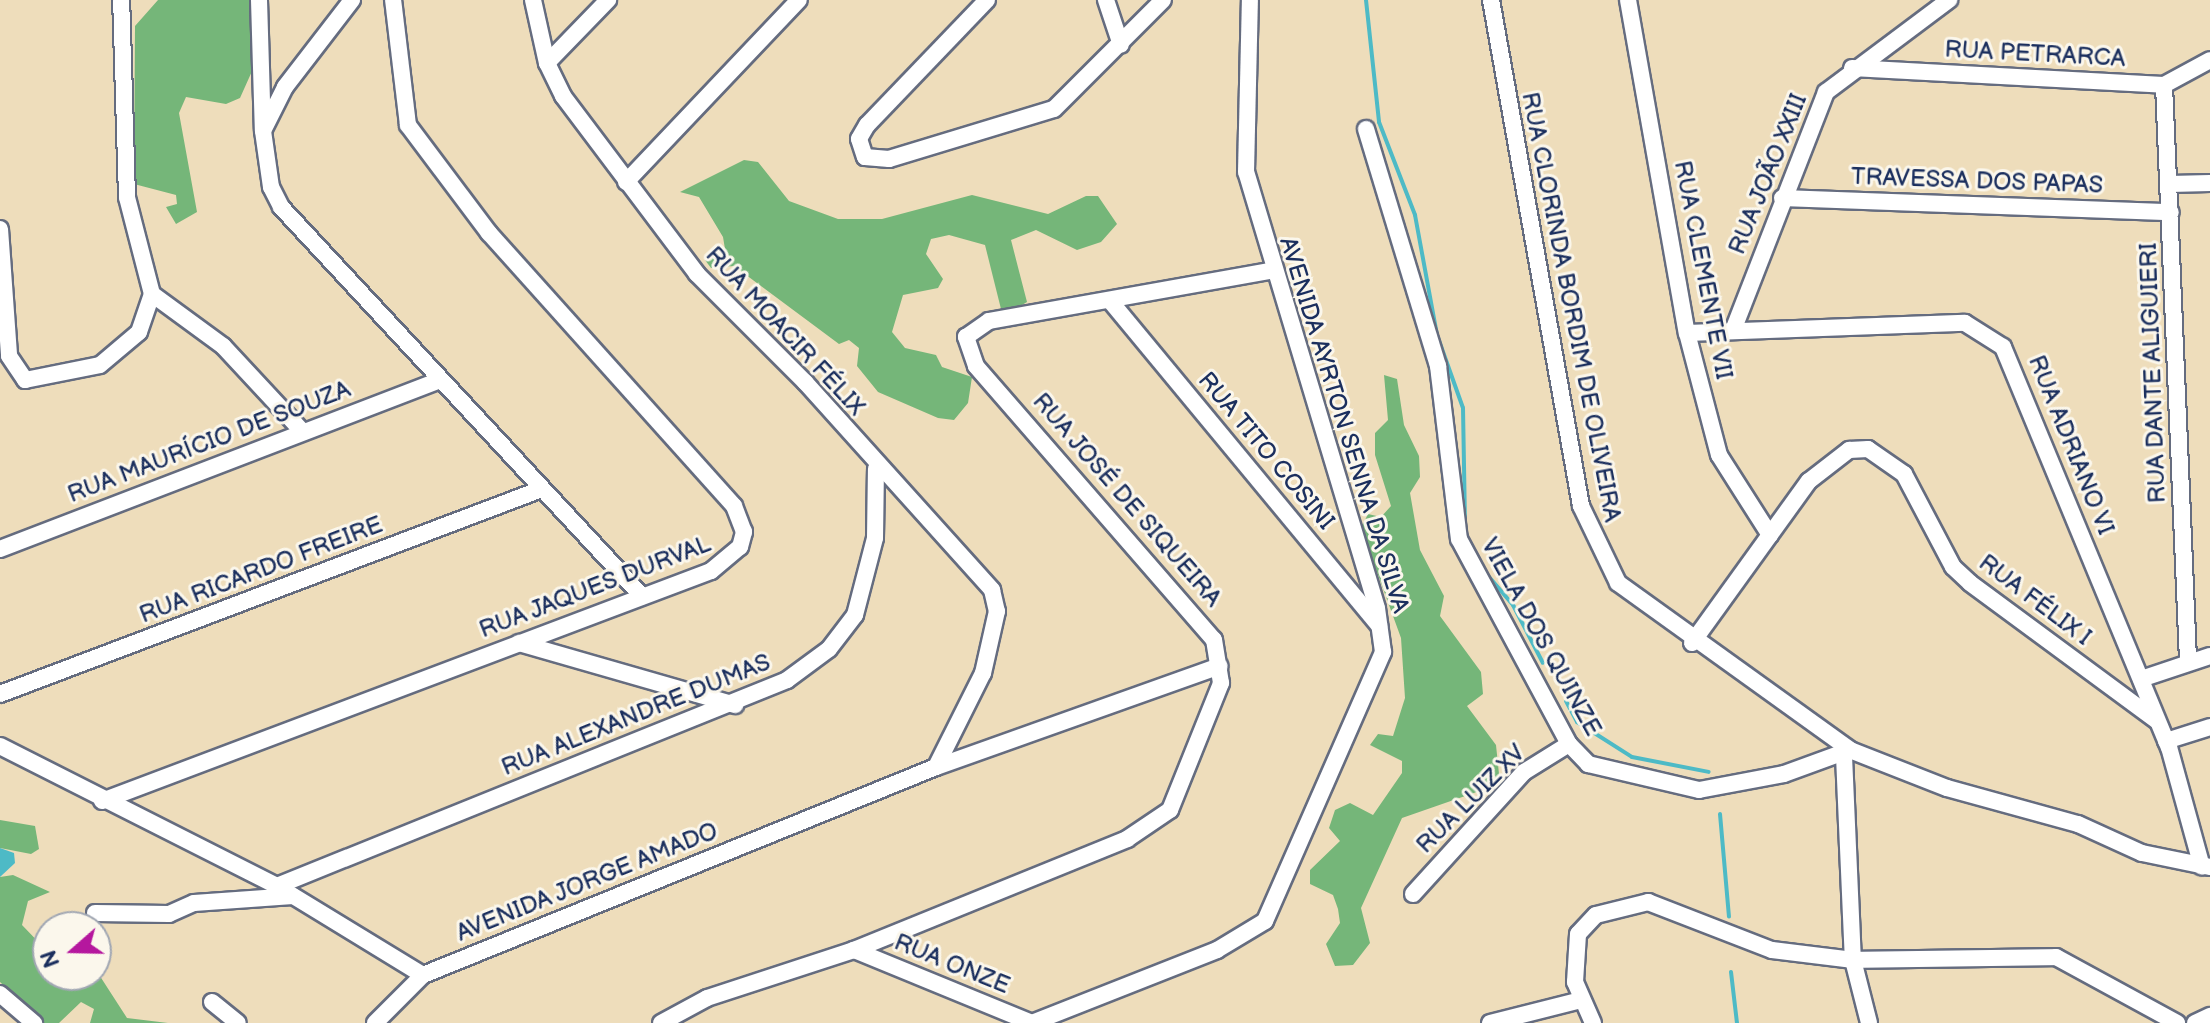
<!DOCTYPE html>
<meta charset="utf-8">
<style>
body{margin:0}
#map{position:relative;width:2210px;height:1023px;overflow:hidden;background:#edb;font-family:"Balsamiq Sans",sans-serif}
div>[style]{position:absolute}
[style*='--x']{left:calc(var(--x)*1px);top:calc(var(--y)*1px);width:calc(var(--w)*1px);rotate:calc(var(--a)*1deg)}
.forest>*{inset:0;background:#75b679}
.water>*{inset:0;background:#4dbac6}
.stream>*{height:4px;margin:-2px;padding:0 2px;transform-origin:2px;border-radius:2px;background:#4dbac6}
.roads{filter:drop-shadow(2px 0 #656c7f) drop-shadow(-2px 0 #656c7f) drop-shadow(0 2px #656c7f) drop-shadow(0 -2px #656c7f)}
.minor>*{height:16px;margin:-8px;padding:0 8px;transform-origin:8px;border-radius:8px;background:#fff}
span{translate:-50% -50%;white-space:nowrap;text-align:center;line-height:1.15;-webkit-text-stroke:6px #fbf7ec;paint-order:stroke}
.street-label{font-size:24px;color:#1b2f5e}
.north{position:absolute;left:32px;top:911px;width:80px;height:80px;box-sizing:border-box;background:#fbf7ec;border:2px solid #a1a7b3;border-radius:50%;rotate:250deg;font-size:22px;font-weight:700;line-height:32px;text-align:center;color:#1b2f5e}
.north::after{content:'';display:block;margin:auto;width:28px;height:36px;background:#b5179e;clip-path:polygon(50% 0,100% 100%,50% 72%,0 100%)}
</style>
<div id="map">
<div class="forest">
<i style="clip-path:polygon(158px 0,251px 0,253px 69px,240px 98px,226px 104px,186px 97px,179px 113px,197px 212px,176px 224px,166px 207px,177px 204px,176px 195px,134px 184px,135px 26px)"></i>
<i style="clip-path:polygon(744px 160px,758px 162px,789px 201px,838px 219px,882px 219px,972px 195px,1048px 214px,1086px 196px,1098px 196px,1117px 224px,1101px 242px,1077px 250px,1036px 230px,1011px 240px,1027px 302px,1012px 311px,1001px 309px,985px 245px,949px 235px,931px 239px,926px 254px,943px 279px,938px 288px,903px 295px,892px 332px,905px 348px,936px 355px,942px 367px,972px 377px,968px 403px,954px 420px,938px 418px,878px 392px,857px 366px,859px 348px,849px 340px,839px 344px,734px 266px,711px 268px,705px 260px,725px 249px,723px 237px,699px 197px,680px 192px)"></i>
<i style="clip-path:polygon(1384px 375px,1397px 379px,1404px 425px,1419px 456px,1420px 477px,1410px 493px,1420px 550px,1444px 596px,1440px 616px,1481px 672px,1483px 694px,1467px 706px,1496px 745px,1499px 774px,1491px 787px,1402px 818px,1361px 908px,1370px 943px,1353px 965px,1335px 966px,1326px 944px,1340px 923px,1338px 909px,1333px 895px,1310px 884px,1310px 870px,1340px 841px,1329px 828px,1335px 810px,1350px 803px,1373px 815px,1402px 773px,1402px 761px,1370px 745px,1378px 734px,1393px 736px,1405px 698px,1401px 638px,1361px 528px,1368px 514px,1381px 517px,1391px 506px,1375px 455px,1375px 433px,1388px 420px)"></i>
<i style="clip-path:polygon(0 820px,35px 826px,39px 849px,31px 854px,0 848px)"></i>
<i style="clip-path:polygon(13px 875px,50px 892px,28px 901px,22px 925px,48px 952px,48px 975px,96px 970px,127px 1018px,168px 1023px,90px 1023px,94px 1009px,81px 1002px,59px 1023px,43px 1023px,0 982px,0 877px)"></i>
</div>
<div class="water">
<i style="clip-path:polygon(0 848px,14px 853px,15px 863px,0 877px)"></i>
</div>
<div class="stream">
<i style="--x:1366;--y:0;--w:123;--a:83.9"></i>
<i style="--x:1379;--y:122;--w:100;--a:68.8"></i>
<i style="--x:1415;--y:215;--w:122;--a:79.6"></i>
<i style="--x:1437;--y:335;--w:77;--a:70.4"></i>
<i style="--x:1463;--y:408;--w:115;--a:89"></i>
<i style="--x:1484;--y:571;--w:45;--a:49.5"></i>
<i style="--x:1513;--y:605;--w:65;--a:62.7"></i>
<i style="--x:1566;--y:701;--w:24;--a:62"></i>
<i style="--x:1577;--y:722;--w:65;--a:32.5"></i>
<i style="--x:1632;--y:757;--w:78;--a:11"></i>
<i style="--x:1720;--y:814;--w:103;--a:85"></i>
<i style="--x:1731;--y:972;--w:51;--a:83.3"></i>
</div>
<div class="roads">
<div class="minor">
<i style="--x:259;--y:0;--w:131;--a:88.3"></i>
<i style="--x:263;--y:131;--w:57;--a:81.9"></i>
<i style="--x:271;--y:187;--w:22;--a:63"></i>
<i style="--x:281;--y:207;--w:531;--a:47.14"></i>
<i style="--x:533;--y:0;--w:65;--a:77.5"></i>
<i style="--x:547;--y:63;--w:37;--a:64"></i>
<i style="--x:563;--y:96;--w:223;--a:53"></i>
<i style="--x:697;--y:274;--w:153;--a:45"></i>
<i style="--x:805;--y:382;--w:280;--a:48"></i>
<i style="--x:992;--y:590;--w:22;--a:77"></i>
<i style="--x:997;--y:611;--w:64;--a:102.7"></i>
<i style="--x:983;--y:673;--w:105;--a:116.6"></i>
<i style="--x:987;--y:0;--w:173;--a:133.8"></i>
<i style="--x:867;--y:125;--w:16;--a:120"></i>
<i style="--x:859;--y:139;--w:19;--a:72"></i>
<i style="--x:865;--y:157;--w:24;--a:5"></i>
<i style="--x:889;--y:159;--w:172;--a:-16.9"></i>
<i style="--x:1054;--y:109;--w:154;--a:-45"></i>
<i style="--x:1106;--y:0;--w:47;--a:71.6"></i>
<i style="--x:1491;--y:0;--w:514;--a:79.91"></i>
<i style="--x:1581;--y:506;--w:85;--a:64.3"></i>
<i style="--x:1618;--y:583;--w:286;--a:35.7"></i>
<i style="--x:1850;--y:750;--w:104;--a:21.4"></i>
<i style="--x:1947;--y:788;--w:136;--a:15.4"></i>
<i style="--x:2078;--y:824;--w:70;--a:24.4"></i>
<i style="--x:2142;--y:853;--w:69;--a:11.6"></i>
<i style="--x:1628;--y:0;--w:338;--a:80"></i>
<i style="--x:1687;--y:333;--w:126;--a:75.3"></i>
<i style="--x:1719;--y:455;--w:95;--a:57.5"></i>
<i style="--x:547;--y:63;--w:88;--a:-45.9"></i>
<i style="--x:1852;--y:68;--w:312;--a:3.1"></i>
<i style="--x:2164;--y:85;--w:52;--a:-28.5"></i>
<i style="--x:2164;--y:85;--w:576;--a:87.61"></i>
<i style="--x:264;--y:129;--w:47;--a:-63.4"></i>
<i style="--x:285;--y:87;--w:110;--a:-52.4"></i>
<i style="--x:1366;--y:129;--w:248;--a:73.1"></i>
<i style="--x:1438;--y:366;--w:174;--a:83.1"></i>
<i style="--x:1459;--y:539;--w:233;--a:61.8"></i>
<i style="--x:1569;--y:744;--w:28;--a:46"></i>
<i style="--x:1588;--y:764;--w:114;--a:13.2"></i>
<i style="--x:1699;--y:790;--w:86;--a:-10.7"></i>
<i style="--x:1784;--y:774;--w:70;--a:-20"></i>
<i style="--x:626;--y:182;--w:251;--a:-46.5"></i>
<i style="--x:2170;--y:184;--w:40;--a:-1.4"></i>
<i style="--x:1782;--y:198;--w:389;--a:2.1"></i>
<i style="--x:0;--y:229;--w:127;--a:85.9"></i>
<i style="--x:9;--y:356;--w:29;--a:56"></i>
<i style="--x:25;--y:380;--w:76;--a:-11.3"></i>
<i style="--x:100;--y:365;--w:51;--a:-40.2"></i>
<i style="--x:139;--y:332;--w:40;--a:-71.1"></i>
<i style="--x:152;--y:294;--w:100;--a:-104.5"></i>
<i style="--x:127;--y:197;--w:197;--a:-91.7"></i>
<i style="--x:152;--y:294;--w:88;--a:36.2"></i>
<i style="--x:223;--y:346;--w:115;--a:47.1"></i>
<i style="--x:1112;--y:303;--w:419;--a:50.4"></i>
<i style="--x:1734;--y:328;--w:253;--a:-68.7"></i>
<i style="--x:1826;--y:92;--w:154;--a:-36.8"></i>
<i style="--x:1687;--y:333;--w:278;--a:-2.1"></i>
<i style="--x:1965;--y:323;--w:45;--a:32.3"></i>
<i style="--x:2003;--y:347;--w:433;--a:67.5"></i>
<i style="--x:2169;--y:747;--w:124;--a:74.6"></i>
<i style="--x:0;--y:549;--w:468;--a:-21"></i>
<i style="--x:519;--y:643;--w:225;--a:16"></i>
<i style="--x:1692;--y:643;--w:200;--a:-54.2"></i>
<i style="--x:1809;--y:481;--w:51;--a:-37.8"></i>
<i style="--x:1849;--y:450;--w:19;--a:-3"></i>
<i style="--x:1868;--y:449;--w:44;--a:34.8"></i>
<i style="--x:1904;--y:474;--w:105;--a:62.2"></i>
<i style="--x:1953;--y:567;--w:23;--a:43"></i>
<i style="--x:1970;--y:583;--w:231;--a:36.4"></i>
<i style="--x:2141;--y:679;--w:73;--a:-18.4"></i>
<i style="--x:0;--y:694;--w:576;--a:-20.73"></i>
<i style="--x:2166;--y:741;--w:46;--a:-17.7"></i>
<i style="--x:0;--y:746;--w:310;--a:26.8"></i>
<i style="--x:277;--y:886;--w:171;--a:31.4"></i>
<i style="--x:1844;--y:756;--w:204;--a:87.5"></i>
<i style="--x:1853;--y:960;--w:65;--a:75.7"></i>
<i style="--x:102;--y:801;--w:651;--a:-20.69"></i>
<i style="--x:711;--y:571;--w:38;--a:-40"></i>
<i style="--x:740;--y:547;--w:16;--a:-75"></i>
<i style="--x:744;--y:532;--w:28;--a:-111"></i>
<i style="--x:734;--y:506;--w:367;--a:-131.9"></i>
<i style="--x:489;--y:233;--w:135;--a:-126.9"></i>
<i style="--x:408;--y:125;--w:126;--a:-96.8"></i>
<i style="--x:277;--y:886;--w:550;--a:-21.99"></i>
<i style="--x:787;--y:680;--w:52;--a:-36.4"></i>
<i style="--x:829;--y:649;--w:43;--a:-52.6"></i>
<i style="--x:855;--y:615;--w:80;--a:-75.4"></i>
<i style="--x:875;--y:538;--w:69;--a:-89.2"></i>
<i style="--x:1413;--y:894;--w:165;--a:-47.7"></i>
<i style="--x:1524;--y:772;--w:53;--a:-31.9"></i>
<i style="--x:95;--y:913;--w:74;--a:0.8"></i>
<i style="--x:169;--y:914;--w:27;--a:-24"></i>
<i style="--x:194;--y:903;--w:99;--a:-4"></i>
<i style="--x:854;--y:950;--w:192;--a:22.3"></i>
<i style="--x:0;--y:994;--w:45;--a:40.5"></i>
<i style="--x:212;--y:1002;--w:33;--a:39"></i>
<i style="--x:375;--y:1023;--w:68;--a:-45"></i>
<i style="--x:423;--y:975;--w:554;--a:-22.07"></i>
<i style="--x:936;--y:767;--w:301;--a:-19.6"></i>
<i style="--x:661;--y:1023;--w:52;--a:-28.5"></i>
<i style="--x:707;--y:998;--w:155;--a:-18.1"></i>
<i style="--x:854;--y:950;--w:295;--a:-22.1"></i>
<i style="--x:1127;--y:839;--w:52;--a:-34"></i>
<i style="--x:1170;--y:810;--w:137;--a:-68.1"></i>
<i style="--x:1221;--y:683;--w:44;--a:-99.2"></i>
<i style="--x:1214;--y:640;--w:363;--a:-131"></i>
<i style="--x:976;--y:366;--w:31;--a:-109"></i>
<i style="--x:966;--y:337;--w:28;--a:-35"></i>
<i style="--x:989;--y:321;--w:286;--a:-10.1"></i>
<i style="--x:1032;--y:1023;--w:199;--a:-21.5"></i>
<i style="--x:1217;--y:950;--w:56;--a:-31.1"></i>
<i style="--x:1265;--y:921;--w:294;--a:-66.3"></i>
<i style="--x:1383;--y:652;--w:44;--a:-97.8"></i>
<i style="--x:1377;--y:608;--w:455;--a:-106.7"></i>
<i style="--x:1246;--y:172;--w:172;--a:-88.7"></i>
<i style="--x:1490;--y:1023;--w:94;--a:-14.2"></i>
<i style="--x:1593;--y:1023;--w:45;--a:-113.7"></i>
<i style="--x:1575;--y:982;--w:48;--a:-86.4"></i>
<i style="--x:1578;--y:934;--w:26;--a:-47"></i>
<i style="--x:1596;--y:915;--w:54;--a:-14"></i>
<i style="--x:1648;--y:902;--w:133;--a:21.2"></i>
<i style="--x:1772;--y:950;--w:82;--a:7"></i>
<i style="--x:1853;--y:960;--w:203;--a:-0.8"></i>
<i style="--x:2056;--y:957;--w:138;--a:28.6"></i>
<i style="--x:2195;--y:1023;--w:17;--a:-25"></i>
</div>
</div>
<div class="street-label">
<span style="left:2035px;top:54px;rotate:3deg">RUA PETRARCA</span>
<span style="left:1768px;top:174px;rotate:-68deg">RUA JOÃO XXIII</span>
<span style="left:1977px;top:181px;rotate:2deg">TRAVESSA DOS PAPAS</span>
<span style="left:1703px;top:270px;rotate:79deg">RUA CLEMENTE VII</span>
<span style="left:1571px;top:307px;rotate:79deg">RUA CLORINDA BORDIM DE OLIVEIRA</span>
<span style="left:785px;top:331px;rotate:47deg">RUA MOACIR FÉLIX</span>
<span style="left:2153px;top:373px;rotate:-92deg">RUA DANTE ALIGUIERI</span>
<span style="left:1344px;top:425px;rotate:73deg">AVENIDA AYRTON SENNA DA SILVA</span>
<span style="left:209px;top:442px;rotate:-21deg">RUA MAURÍCIO DE SOUZA</span>
<span style="left:2071px;top:445px;rotate:68deg">RUA ADRIANO VI</span>
<span style="left:1266px;top:451px;rotate:50deg">RUA TITO COSINI</span>
<span style="left:1127px;top:500px;rotate:49deg">RUA JOSÉ DE SIQUEIRA</span>
<span style="left:261px;top:570px;rotate:-21deg">RUA RICARDO FREIRE</span>
<span style="left:595px;top:587px;rotate:-21deg">RUA JAQUES DURVAL</span>
<span style="left:2035px;top:600px;rotate:37deg">RUA FÉLIX I</span>
<span style="left:1541px;top:637px;rotate:61deg">VIELA DOS QUINZE</span>
<span style="left:636px;top:715px;rotate:-22deg">RUA ALEXANDRE DUMAS</span>
<span style="left:1471px;top:799px;rotate:-45deg">RUA LUIZ XV</span>
<span style="left:587px;top:882px;rotate:-22deg">AVENIDA JORGE AMADO</span>
<span style="left:952px;top:964px;rotate:22deg">RUA ONZE</span>
</div>
<div class="north">N</div>
</div>
